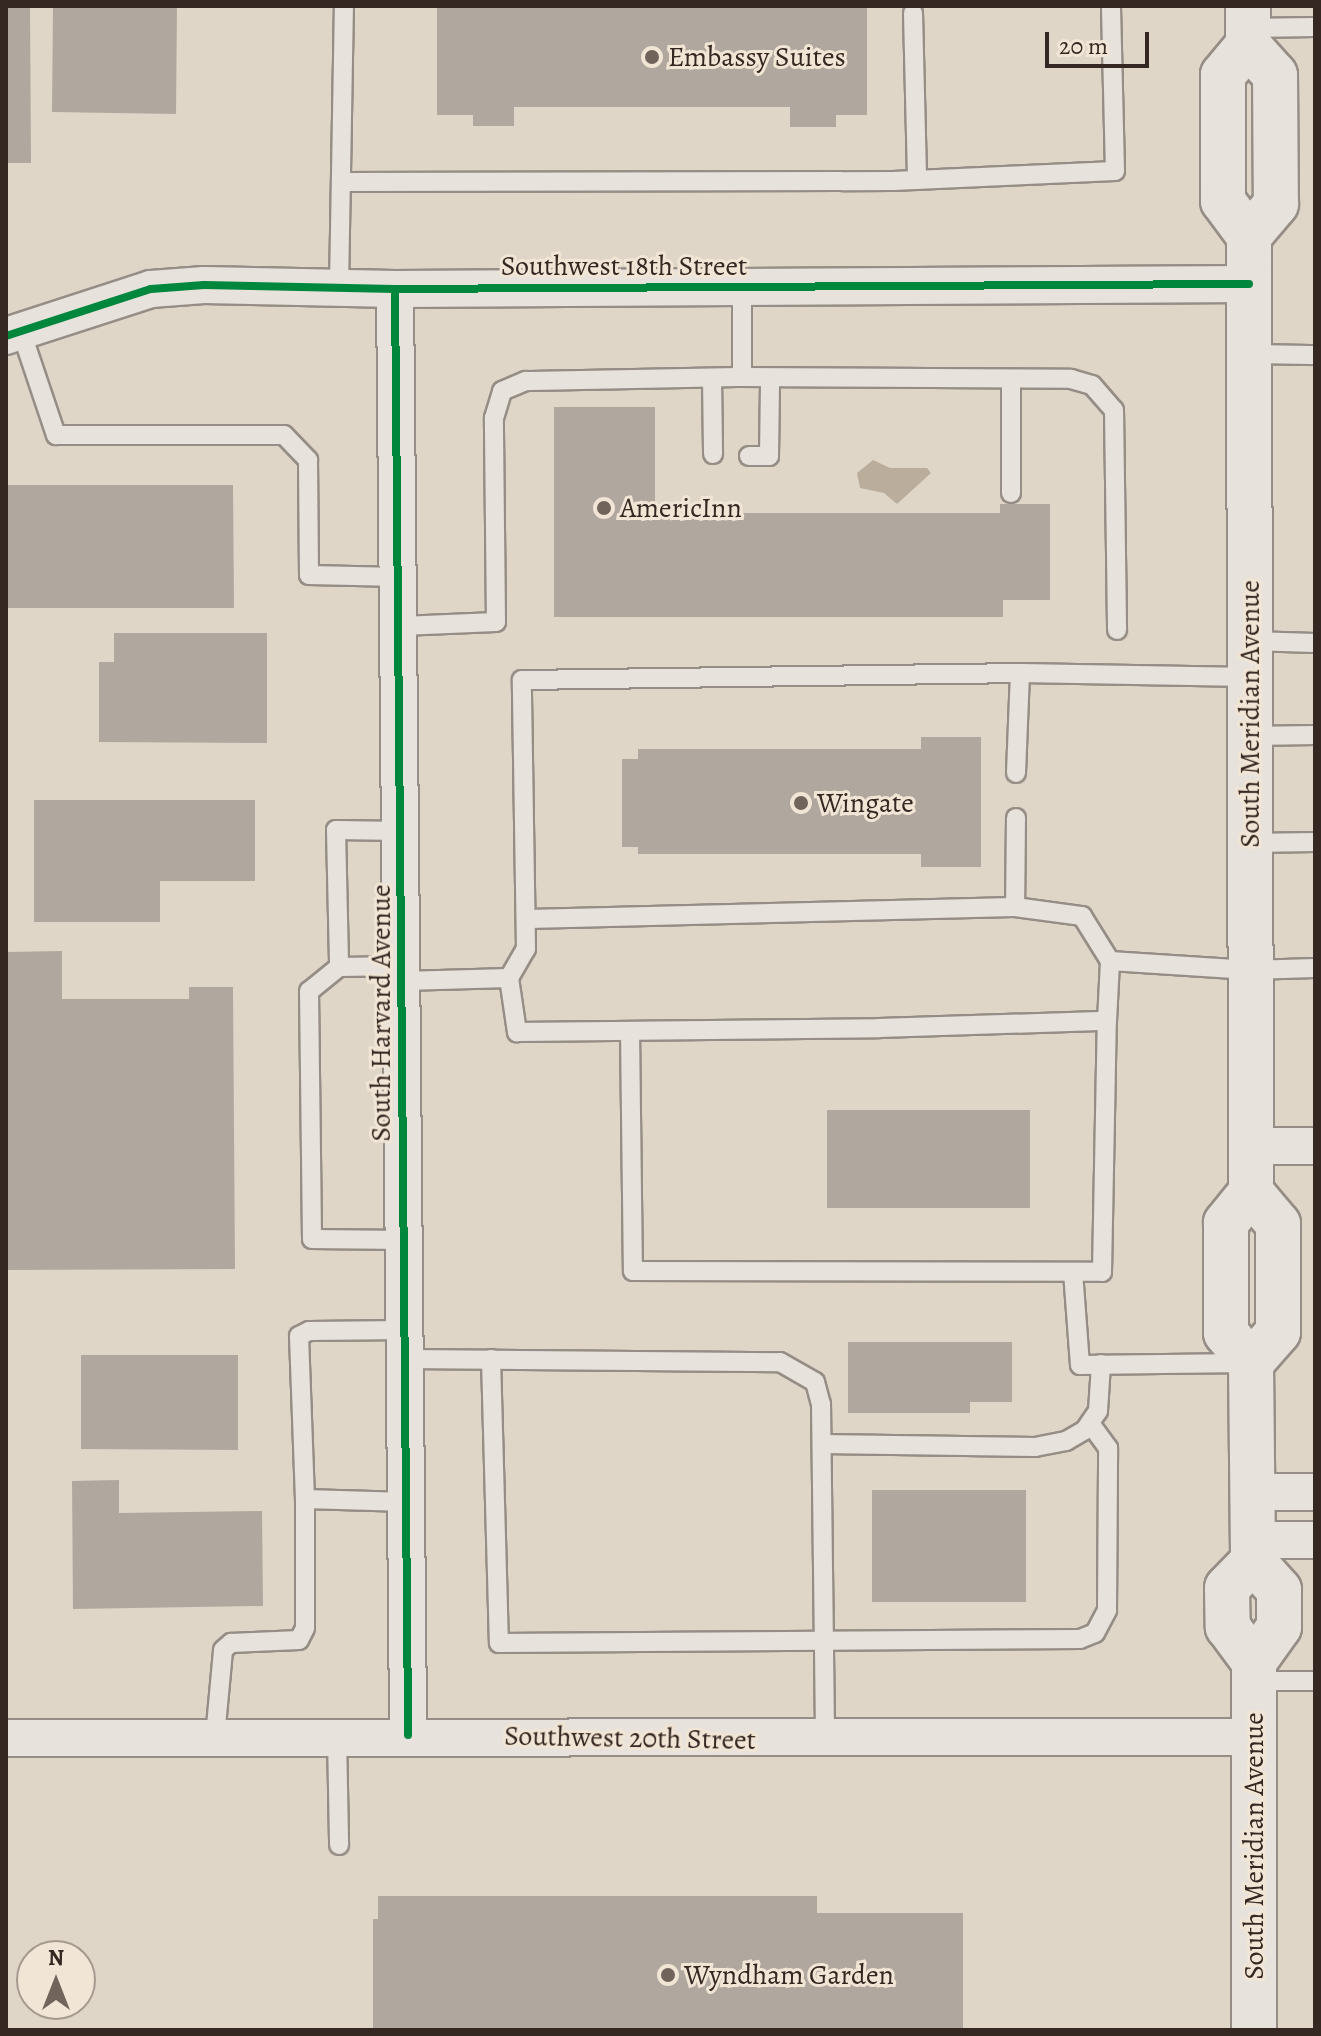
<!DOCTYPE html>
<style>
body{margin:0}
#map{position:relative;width:1321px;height:2036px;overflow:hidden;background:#dfd6c8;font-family:Alegreya,serif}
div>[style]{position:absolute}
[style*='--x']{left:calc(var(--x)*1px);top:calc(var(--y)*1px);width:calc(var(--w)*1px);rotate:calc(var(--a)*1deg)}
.water>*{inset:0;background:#bbad9c}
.building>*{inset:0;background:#b0a89f}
.roads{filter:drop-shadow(2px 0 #968e86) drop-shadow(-2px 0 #968e86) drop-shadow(0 2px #968e86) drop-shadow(0 -2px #968e86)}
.lane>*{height:18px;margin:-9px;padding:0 9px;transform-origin:9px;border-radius:9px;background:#e7e2db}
.street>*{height:36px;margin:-18px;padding:0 18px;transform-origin:18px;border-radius:18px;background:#e7e2db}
.secondary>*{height:44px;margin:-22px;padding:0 22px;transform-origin:22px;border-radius:22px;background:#e7e2db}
.cycleway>*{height:8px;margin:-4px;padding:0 4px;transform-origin:4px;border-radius:4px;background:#00873e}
.dots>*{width:22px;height:22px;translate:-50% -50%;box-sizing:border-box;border:4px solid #f1e5d5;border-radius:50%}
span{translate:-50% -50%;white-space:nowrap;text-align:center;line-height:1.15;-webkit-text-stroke:6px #f1e5d5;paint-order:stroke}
.poi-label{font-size:28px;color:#352721}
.left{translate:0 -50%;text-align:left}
.street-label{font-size:28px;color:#352721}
.frame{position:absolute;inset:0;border:8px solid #352721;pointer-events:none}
.north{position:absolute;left:16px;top:1940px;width:80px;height:80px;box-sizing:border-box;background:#f1e5d5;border:2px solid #a6998d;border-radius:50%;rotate:0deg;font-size:22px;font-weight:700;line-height:32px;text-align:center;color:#352721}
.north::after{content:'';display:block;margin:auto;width:28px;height:36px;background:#70645b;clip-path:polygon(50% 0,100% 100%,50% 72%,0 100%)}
.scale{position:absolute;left:1045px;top:32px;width:104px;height:36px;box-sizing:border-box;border:4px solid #352721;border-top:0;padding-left:10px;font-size:24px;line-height:28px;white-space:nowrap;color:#352721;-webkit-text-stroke:6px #f1e5d5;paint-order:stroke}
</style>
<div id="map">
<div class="water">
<i style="clip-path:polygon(873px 460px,890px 468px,927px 468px,931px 473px,897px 504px,884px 493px,860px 488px,857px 473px)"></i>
</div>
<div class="building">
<i style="clip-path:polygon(6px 6px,30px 6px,31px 163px,6px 163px)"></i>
<i style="clip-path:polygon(53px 6px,177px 6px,176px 114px,52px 112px)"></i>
<i style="clip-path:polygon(437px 6px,867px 6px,867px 115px,836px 115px,836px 127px,790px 127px,790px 107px,514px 107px,514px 126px,473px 126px,473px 115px,437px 115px)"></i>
<i style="clip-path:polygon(554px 407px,655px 407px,655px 513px,1000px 513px,1000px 504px,1050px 504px,1050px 600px,1003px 600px,1003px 617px,554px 617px)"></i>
<i style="clip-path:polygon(6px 485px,233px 485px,234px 608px,6px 608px)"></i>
<i style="clip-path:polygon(114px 633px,267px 633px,267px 743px,99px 742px,99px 662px,114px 662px)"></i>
<i style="clip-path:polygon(921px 737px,981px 737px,981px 867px,921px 867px,921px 854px,638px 854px,638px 847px,622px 847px,622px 759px,638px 759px,638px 749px,921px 749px)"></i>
<i style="clip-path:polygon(34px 800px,255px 800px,255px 881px,160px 881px,160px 922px,34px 922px)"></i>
<i style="clip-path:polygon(62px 951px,62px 999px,189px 999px,189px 987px,233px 987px,235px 1269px,6px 1270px,6px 952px)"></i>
<i style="clip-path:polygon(827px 1110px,1030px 1110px,1030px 1208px,827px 1208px)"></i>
<i style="clip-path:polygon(848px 1342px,1012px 1342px,1012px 1402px,970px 1402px,970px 1413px,848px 1413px)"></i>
<i style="clip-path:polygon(81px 1355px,238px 1355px,238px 1450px,81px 1449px)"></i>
<i style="clip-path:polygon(119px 1480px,119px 1513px,262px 1511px,263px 1606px,73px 1609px,72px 1481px)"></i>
<i style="clip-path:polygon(872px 1490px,1026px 1490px,1026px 1602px,872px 1602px)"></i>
<i style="clip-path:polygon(378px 1896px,817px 1896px,817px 1913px,963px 1913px,963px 2030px,373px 2030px,373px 1919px,378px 1919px)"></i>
</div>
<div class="roads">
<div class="lane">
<i style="--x:913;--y:13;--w:167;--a:88.6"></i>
<i style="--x:1248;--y:28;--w:67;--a:-0.9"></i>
<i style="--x:341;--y:182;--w:552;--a:-0.1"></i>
<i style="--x:893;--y:181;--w:222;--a:-2.6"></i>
<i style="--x:1115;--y:171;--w:165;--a:-91.4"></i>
<i style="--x:339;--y:288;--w:282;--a:-89"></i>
<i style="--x:21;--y:331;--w:110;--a:71.4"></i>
<i style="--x:56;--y:435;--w:228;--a:0"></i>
<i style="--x:284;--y:435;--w:35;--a:46"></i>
<i style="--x:308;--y:460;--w:115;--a:89.5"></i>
<i style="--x:309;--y:575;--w:91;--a:1.3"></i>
<i style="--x:1249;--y:354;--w:66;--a:0.9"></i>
<i style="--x:742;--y:377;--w:329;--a:0.3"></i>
<i style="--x:1071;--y:379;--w:22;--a:16"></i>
<i style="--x:1092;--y:385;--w:33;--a:49"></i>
<i style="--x:1114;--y:410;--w:220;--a:89.2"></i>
<i style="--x:712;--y:378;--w:76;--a:89.2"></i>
<i style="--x:1011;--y:380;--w:113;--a:90"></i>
<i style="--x:749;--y:456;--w:20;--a:0"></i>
<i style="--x:769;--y:456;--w:76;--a:-89.2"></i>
<i style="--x:401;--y:626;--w:95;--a:-2.4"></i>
<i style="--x:496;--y:622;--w:204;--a:-90.6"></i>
<i style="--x:494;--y:418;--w:28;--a:-73"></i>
<i style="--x:502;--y:391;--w:26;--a:-23"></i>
<i style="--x:526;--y:381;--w:216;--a:-1.1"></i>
<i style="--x:742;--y:377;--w:90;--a:-90"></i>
<i style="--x:1250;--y:641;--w:65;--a:1.8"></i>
<i style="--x:1020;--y:673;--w:229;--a:1"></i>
<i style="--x:1250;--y:736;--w:65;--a:-0.9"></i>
<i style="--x:1016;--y:818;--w:89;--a:90.6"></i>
<i style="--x:1015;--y:907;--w:68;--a:7.7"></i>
<i style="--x:1082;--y:916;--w:53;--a:58.1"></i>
<i style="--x:1110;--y:961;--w:140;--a:3.7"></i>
<i style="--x:1250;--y:970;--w:65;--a:-1.8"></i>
<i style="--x:402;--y:831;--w:66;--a:-179.1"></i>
<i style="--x:336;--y:830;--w:137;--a:88.7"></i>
<i style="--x:339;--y:967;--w:64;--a:-0.9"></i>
<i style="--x:1250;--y:843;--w:65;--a:-0.9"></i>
<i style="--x:527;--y:919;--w:488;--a:-1.4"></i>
<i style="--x:339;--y:967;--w:38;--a:141"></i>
<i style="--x:309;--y:991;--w:248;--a:89.3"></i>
<i style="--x:312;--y:1239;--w:93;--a:0.6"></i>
<i style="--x:509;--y:978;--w:55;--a:81.6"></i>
<i style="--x:517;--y:1032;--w:362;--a:-0.6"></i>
<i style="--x:879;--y:1028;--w:228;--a:-1.8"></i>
<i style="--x:1107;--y:1021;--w:60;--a:-87.1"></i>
<i style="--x:403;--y:981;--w:106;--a:-1.6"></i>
<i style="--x:509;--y:978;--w:34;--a:-60"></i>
<i style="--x:526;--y:949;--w:269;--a:-90.9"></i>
<i style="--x:522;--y:680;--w:498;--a:-0.8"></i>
<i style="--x:1020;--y:673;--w:100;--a:92.3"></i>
<i style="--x:630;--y:1031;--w:240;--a:89.3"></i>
<i style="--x:633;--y:1271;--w:469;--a:0.1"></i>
<i style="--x:1102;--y:1272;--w:251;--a:-88.9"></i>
<i style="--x:1073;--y:1272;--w:93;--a:85.7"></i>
<i style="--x:1080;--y:1365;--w:167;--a:-0.7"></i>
<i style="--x:405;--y:1330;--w:96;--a:179.4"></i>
<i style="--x:309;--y:1331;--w:11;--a:153"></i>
<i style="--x:299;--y:1336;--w:163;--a:87.9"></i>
<i style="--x:305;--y:1499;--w:102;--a:1.7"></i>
<i style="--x:406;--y:1359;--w:374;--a:0.5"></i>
<i style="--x:780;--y:1362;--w:40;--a:29.7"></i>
<i style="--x:815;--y:1382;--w:23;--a:75"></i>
<i style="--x:821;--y:1404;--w:337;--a:89.3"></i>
<i style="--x:491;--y:1359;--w:284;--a:88.4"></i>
<i style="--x:499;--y:1643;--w:581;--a:-0.39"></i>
<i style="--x:1080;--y:1639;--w:16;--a:-22"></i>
<i style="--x:1095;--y:1633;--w:26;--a:-62"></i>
<i style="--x:1107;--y:1610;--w:162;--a:-89.6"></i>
<i style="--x:1108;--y:1448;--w:31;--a:-126"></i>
<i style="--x:822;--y:1444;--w:213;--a:0.8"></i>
<i style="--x:1035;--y:1447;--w:32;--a:-11"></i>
<i style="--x:1066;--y:1441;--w:22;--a:-30"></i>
<i style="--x:1085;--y:1430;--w:23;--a:-56"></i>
<i style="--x:1098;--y:1411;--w:47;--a:-86.3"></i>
<i style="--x:1254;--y:1681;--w:61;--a:0"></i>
<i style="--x:337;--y:1736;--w:109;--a:88.9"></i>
<i style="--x:215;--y:1737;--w:87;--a:-84.7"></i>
<i style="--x:223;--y:1650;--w:11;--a:-41"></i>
<i style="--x:231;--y:1643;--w:68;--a:-2.5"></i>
<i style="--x:299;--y:1640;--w:13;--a:-63"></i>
<i style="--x:305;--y:1628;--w:129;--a:-90"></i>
</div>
<div class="street">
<i style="--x:395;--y:289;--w:1446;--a:89.48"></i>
<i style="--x:6;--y:336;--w:152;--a:-18"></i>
<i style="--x:151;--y:289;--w:53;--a:-4.3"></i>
<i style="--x:204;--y:285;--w:191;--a:1.2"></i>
<i style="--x:395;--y:289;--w:854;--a:-0.34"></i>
<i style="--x:1251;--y:1146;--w:64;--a:0"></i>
<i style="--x:1253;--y:1492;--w:62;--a:0"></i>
<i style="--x:1253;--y:1540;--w:62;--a:0"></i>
<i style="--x:6;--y:1738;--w:1247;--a:-0.05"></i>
</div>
<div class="secondary">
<i style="--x:1248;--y:6;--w:39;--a:90"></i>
<i style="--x:1248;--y:45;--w:39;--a:130"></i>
<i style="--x:1223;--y:75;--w:126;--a:90"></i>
<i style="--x:1223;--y:201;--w:44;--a:53.4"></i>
<i style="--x:1249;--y:236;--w:48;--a:90"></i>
<i style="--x:1249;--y:284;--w:908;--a:89.87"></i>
<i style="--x:1251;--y:1192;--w:40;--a:129"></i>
<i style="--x:1226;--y:1223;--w:110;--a:90"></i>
<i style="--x:1226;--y:1333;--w:39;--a:50"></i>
<i style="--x:1251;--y:1363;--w:198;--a:89.4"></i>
<i style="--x:1253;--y:1561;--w:39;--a:48"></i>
<i style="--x:1279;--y:1590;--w:37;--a:90"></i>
<i style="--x:1279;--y:1627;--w:43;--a:125.5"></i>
<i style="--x:1254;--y:1662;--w:368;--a:90"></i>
<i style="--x:1248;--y:45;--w:40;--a:48"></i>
<i style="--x:1275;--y:75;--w:129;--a:89.6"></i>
<i style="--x:1276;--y:204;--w:42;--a:130.2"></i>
<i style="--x:1251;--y:1192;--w:42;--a:49.8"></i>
<i style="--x:1278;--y:1224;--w:108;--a:90"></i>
<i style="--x:1278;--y:1332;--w:41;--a:131.1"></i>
<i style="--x:1253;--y:1561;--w:37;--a:134"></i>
<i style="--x:1227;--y:1588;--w:39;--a:89"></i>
<i style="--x:1228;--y:1627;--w:44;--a:53.4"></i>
</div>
</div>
<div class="cycleway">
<i style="--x:395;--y:289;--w:1446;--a:89.48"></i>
<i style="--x:6;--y:336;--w:152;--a:-18"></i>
<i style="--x:151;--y:289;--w:53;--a:-4.3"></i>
<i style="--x:204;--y:285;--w:191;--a:1.2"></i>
<i style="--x:395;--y:289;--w:854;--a:-0.34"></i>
</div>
<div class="dots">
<i style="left:652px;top:57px;background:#70645b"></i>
<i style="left:604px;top:508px;background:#70645b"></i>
<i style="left:801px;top:803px;background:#70645b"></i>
<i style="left:668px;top:1975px;background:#70645b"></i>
</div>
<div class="poi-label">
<span class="left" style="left:668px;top:57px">Embassy Suites</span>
<span class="left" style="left:620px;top:508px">AmericInn</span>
<span class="left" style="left:817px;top:803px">Wingate</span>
<span class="left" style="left:684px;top:1975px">Wyndham Garden</span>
</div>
<div class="street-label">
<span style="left:624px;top:266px">Southwest 18th Street</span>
<span style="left:1250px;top:714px;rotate:-90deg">South Meridian Avenue</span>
<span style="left:381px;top:1013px;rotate:-90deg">South Harvard Avenue</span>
<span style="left:630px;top:1738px;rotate:1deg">Southwest 20th Street</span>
<span style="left:1254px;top:1846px;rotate:-90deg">South Meridian Avenue</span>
</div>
<div class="frame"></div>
<div class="north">N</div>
<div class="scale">20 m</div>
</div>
